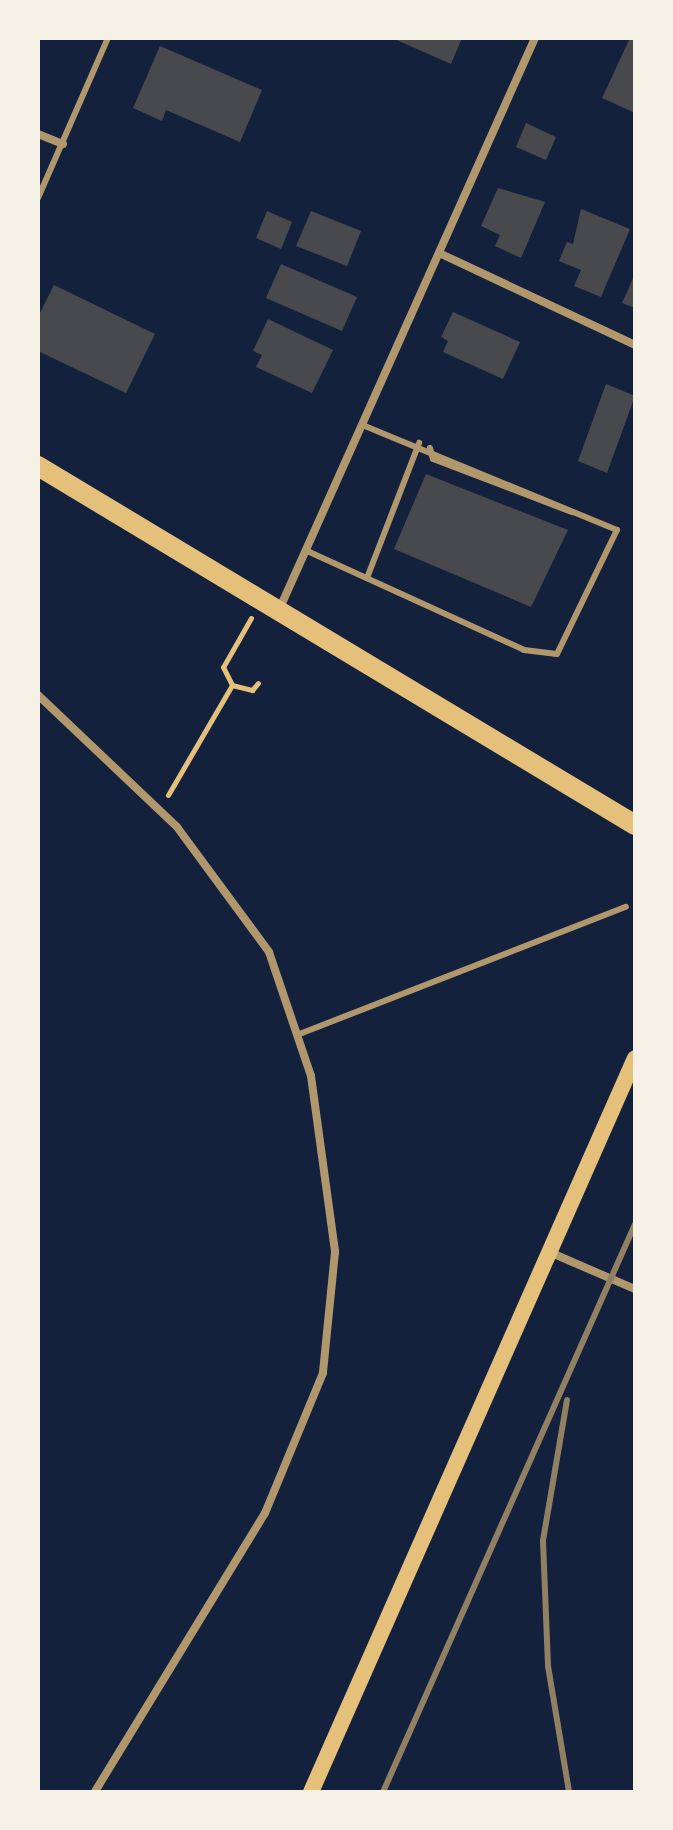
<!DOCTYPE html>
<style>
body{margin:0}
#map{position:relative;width:673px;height:1830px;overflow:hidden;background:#14213d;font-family:"Noto Sans",sans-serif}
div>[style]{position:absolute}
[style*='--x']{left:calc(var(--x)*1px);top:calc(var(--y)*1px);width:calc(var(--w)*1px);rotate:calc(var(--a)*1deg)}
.building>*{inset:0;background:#48494c}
.path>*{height:5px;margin:-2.5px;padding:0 2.5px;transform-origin:2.5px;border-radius:2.5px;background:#e5c07b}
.service>*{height:6px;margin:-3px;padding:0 3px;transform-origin:3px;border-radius:3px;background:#b1986c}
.minor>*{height:8px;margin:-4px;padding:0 4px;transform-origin:4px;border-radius:4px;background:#b1986c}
.secondary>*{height:16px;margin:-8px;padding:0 8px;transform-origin:8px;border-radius:8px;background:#e5c07b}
.primary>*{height:20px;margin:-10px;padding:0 10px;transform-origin:10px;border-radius:10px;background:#e5c07b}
.rail>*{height:6px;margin:-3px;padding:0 3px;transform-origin:3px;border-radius:3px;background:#918062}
span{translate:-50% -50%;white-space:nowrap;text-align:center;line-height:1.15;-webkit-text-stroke:6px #f6f1e7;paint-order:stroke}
.frame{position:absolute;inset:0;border:40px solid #f6f1e7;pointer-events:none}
</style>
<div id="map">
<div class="building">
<i style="clip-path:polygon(392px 38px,462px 38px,451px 64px)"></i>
<i style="clip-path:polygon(630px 38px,635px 38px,635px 113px,602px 98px)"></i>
<i style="clip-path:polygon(160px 46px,262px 90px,240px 142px,166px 110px,162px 121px,133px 108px)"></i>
<i style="clip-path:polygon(526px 123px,556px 137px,546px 160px,516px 147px)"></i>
<i style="clip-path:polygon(498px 188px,545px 202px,521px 258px,495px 246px,500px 235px,481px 226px)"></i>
<i style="clip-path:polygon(581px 209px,630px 229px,601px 297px,574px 286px,581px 270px,559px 261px,567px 242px,573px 244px)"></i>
<i style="clip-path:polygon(267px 211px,292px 222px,281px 249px,256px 238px)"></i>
<i style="clip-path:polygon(311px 211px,361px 231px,347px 266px,296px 246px)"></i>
<i style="clip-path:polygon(281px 264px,357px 297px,342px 331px,266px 298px)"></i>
<i style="clip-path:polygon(635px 274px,635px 308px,622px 303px)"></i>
<i style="clip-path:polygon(54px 285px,155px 334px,126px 393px,38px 351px,38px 317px)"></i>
<i style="clip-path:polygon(453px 312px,520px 342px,503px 379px,443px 352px,448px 341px,441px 337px)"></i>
<i style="clip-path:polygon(268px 319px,333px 350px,312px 393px,256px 367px,262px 355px,253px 351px)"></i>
<i style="clip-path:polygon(606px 384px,635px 396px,607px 473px,578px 461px)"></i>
<i style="clip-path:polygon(426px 474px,568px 530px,531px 607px,394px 549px)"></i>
</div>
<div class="path">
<i style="--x:251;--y:618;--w:56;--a:119.7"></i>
<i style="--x:223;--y:667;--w:20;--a:63"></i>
<i style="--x:232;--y:685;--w:21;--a:14"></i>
<i style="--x:252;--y:690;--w:9;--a:-49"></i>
<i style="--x:168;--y:795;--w:127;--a:-59.8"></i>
</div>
<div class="service">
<i style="--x:38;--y:198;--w:175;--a:-66.4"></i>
<i style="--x:430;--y:448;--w:11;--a:75"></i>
<i style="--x:433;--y:459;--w:149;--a:20.9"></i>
<i style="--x:305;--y:550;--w:241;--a:24.5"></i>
<i style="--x:524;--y:650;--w:33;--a:7"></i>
<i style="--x:557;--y:654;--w:138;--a:-64.2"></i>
<i style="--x:617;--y:530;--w:276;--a:-157.6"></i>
<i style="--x:367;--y:578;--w:145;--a:-68.9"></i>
<i style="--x:297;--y:1035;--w:353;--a:-21.3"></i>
</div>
<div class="minor">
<i style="--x:38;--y:134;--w:27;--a:22"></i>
<i style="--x:439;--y:253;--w:217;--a:25.1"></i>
<i style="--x:279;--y:610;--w:627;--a:-65.89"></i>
<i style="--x:38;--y:695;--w:192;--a:43.5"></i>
<i style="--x:177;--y:827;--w:155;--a:53.6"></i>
<i style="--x:269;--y:952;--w:131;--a:71.3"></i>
<i style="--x:311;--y:1076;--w:178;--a:82.2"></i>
<i style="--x:335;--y:1252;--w:122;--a:95.7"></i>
<i style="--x:323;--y:1373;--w:152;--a:112.5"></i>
<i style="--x:265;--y:1513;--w:327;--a:121.4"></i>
<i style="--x:547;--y:1251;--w:96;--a:23.4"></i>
</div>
<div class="secondary">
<i style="--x:311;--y:1792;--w:802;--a:-66.18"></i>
</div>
<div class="primary">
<i style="--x:38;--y:466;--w:697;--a:31.02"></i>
</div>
<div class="rail">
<i style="--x:567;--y:1400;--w:143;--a:99.7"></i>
<i style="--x:543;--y:1541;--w:125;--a:87.7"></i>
<i style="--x:548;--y:1666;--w:128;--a:80.5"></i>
<i style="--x:383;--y:1792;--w:621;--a:-66.07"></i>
</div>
<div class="frame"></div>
</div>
